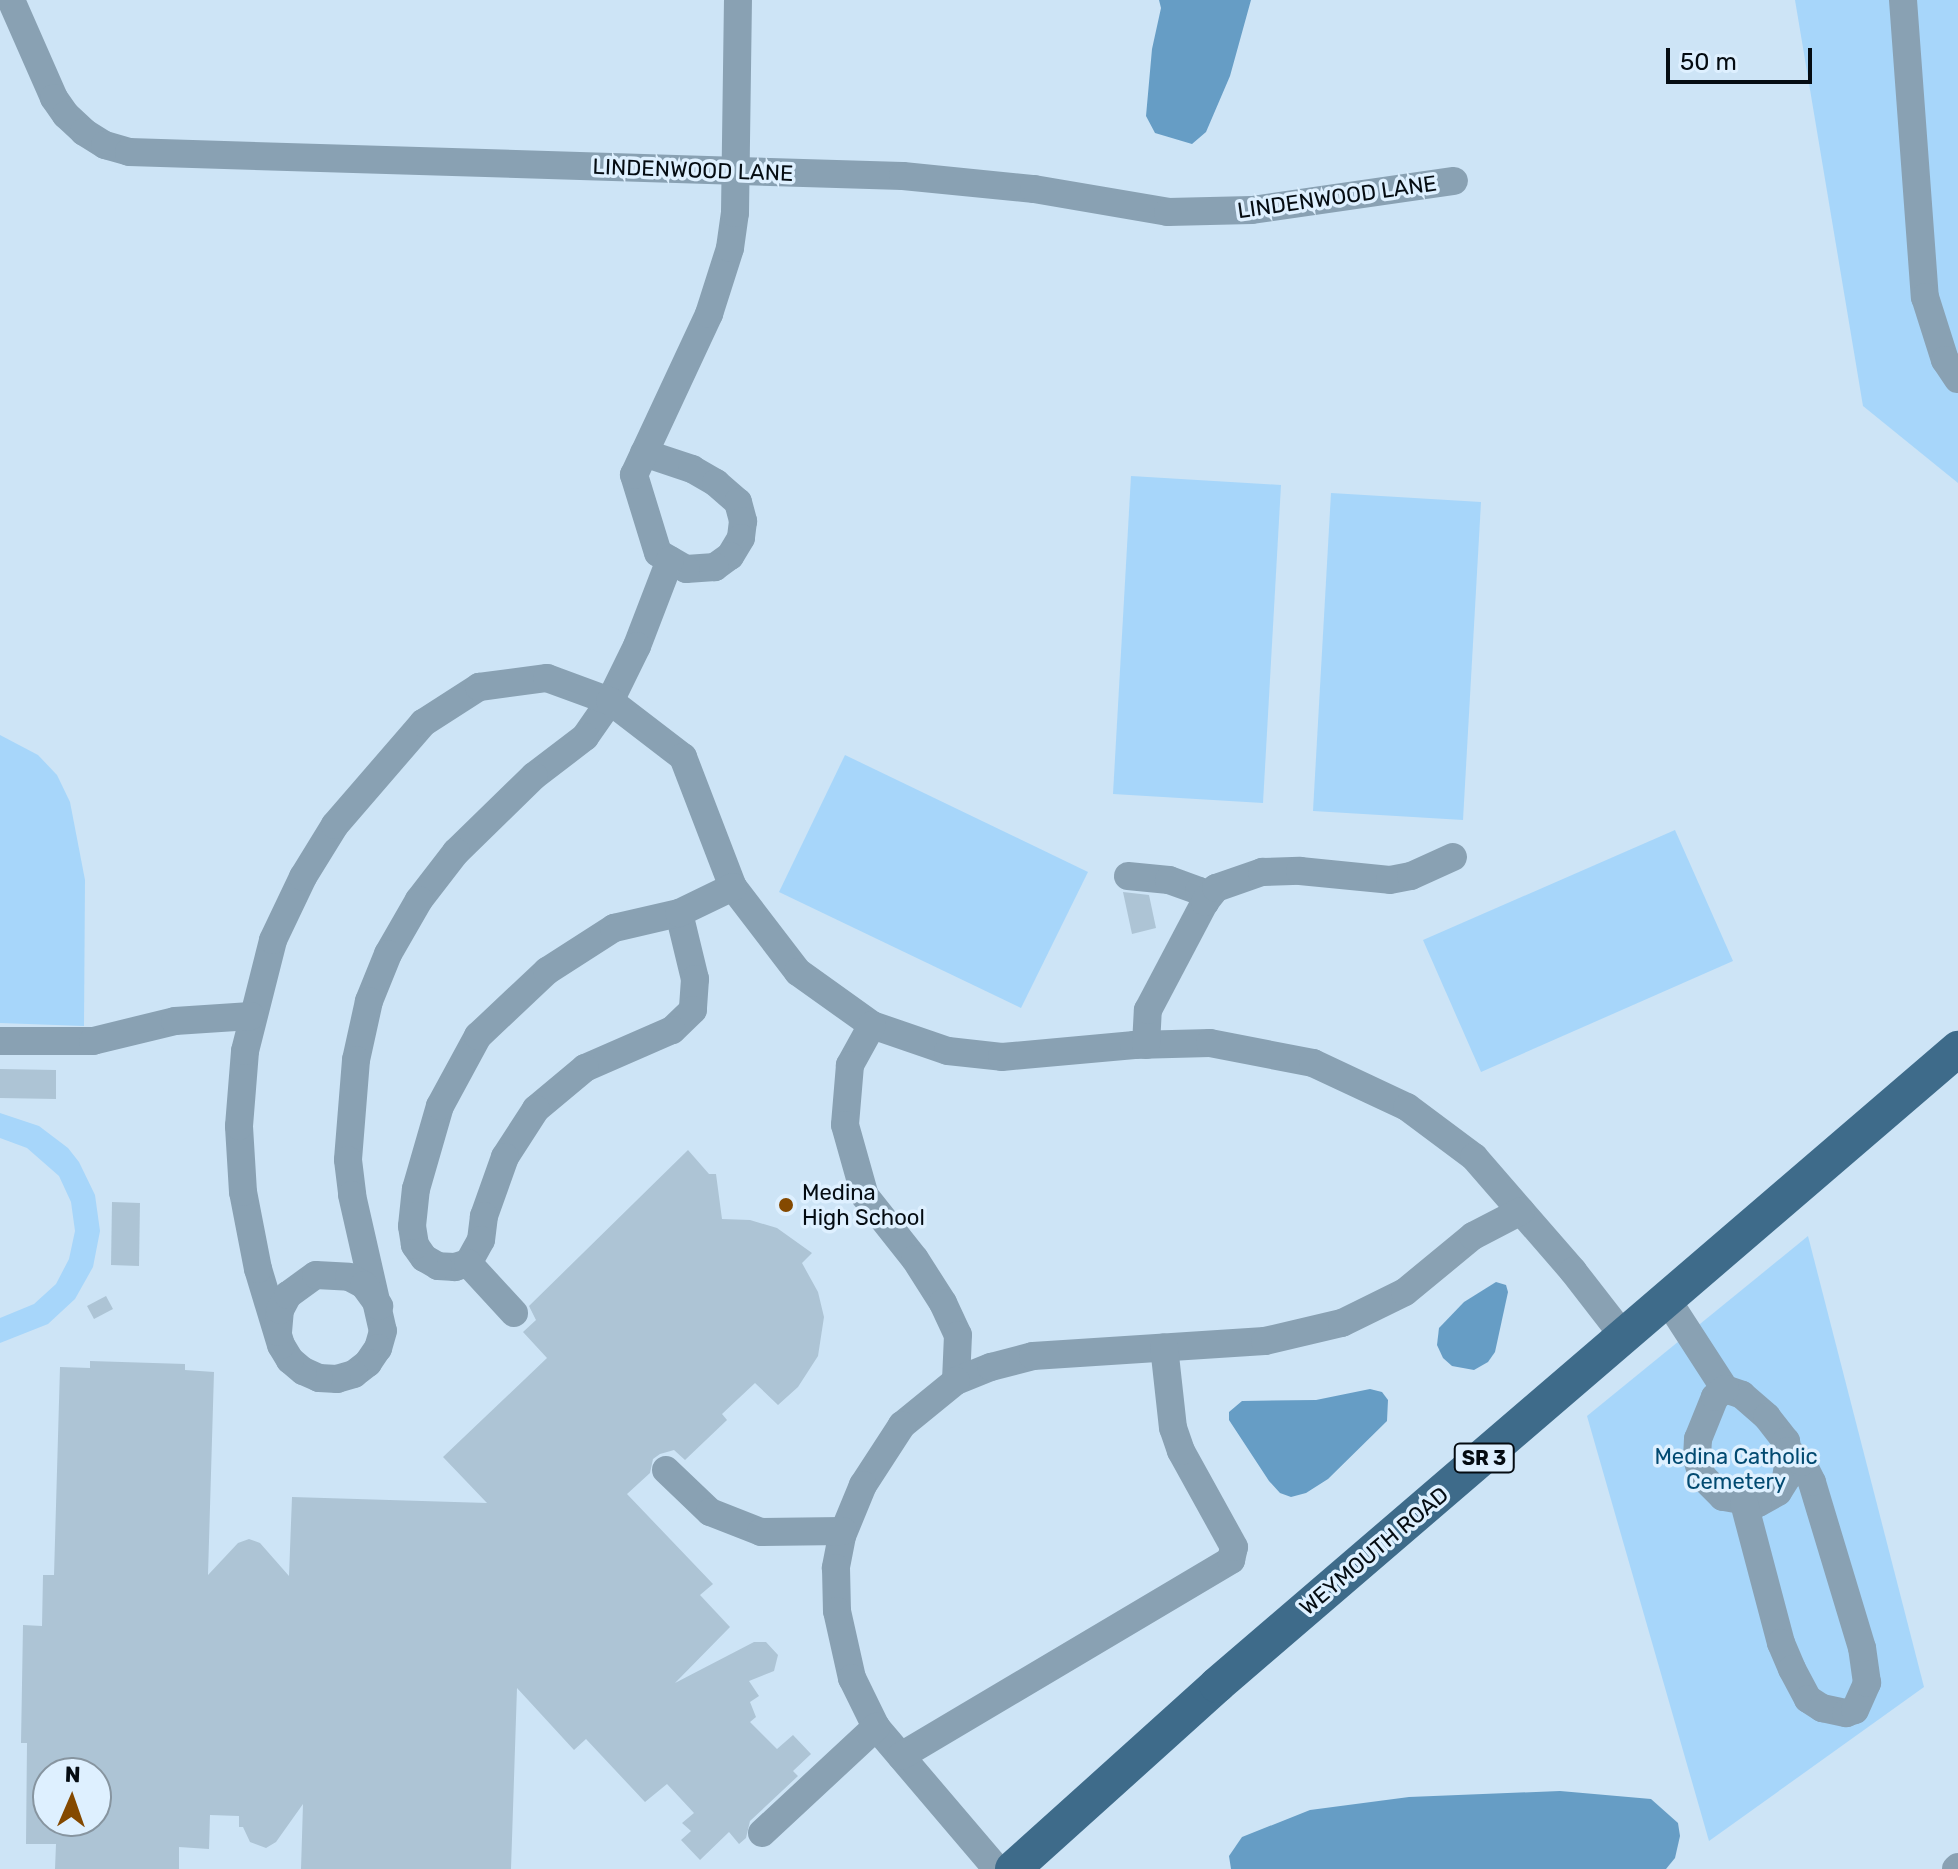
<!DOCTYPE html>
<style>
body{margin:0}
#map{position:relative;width:1958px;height:1869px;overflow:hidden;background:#cde4f6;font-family:Rubik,sans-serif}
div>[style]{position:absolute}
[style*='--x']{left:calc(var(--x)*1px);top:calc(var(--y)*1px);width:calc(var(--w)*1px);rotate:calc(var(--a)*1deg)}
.green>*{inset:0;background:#a7d6fa}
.water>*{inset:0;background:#669dc5}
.building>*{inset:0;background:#adc4d5}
.minor>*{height:28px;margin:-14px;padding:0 14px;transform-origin:14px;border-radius:14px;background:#89a1b3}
.major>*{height:36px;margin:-18px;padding:0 18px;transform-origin:18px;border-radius:18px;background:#3e6b8a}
.dots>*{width:22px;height:22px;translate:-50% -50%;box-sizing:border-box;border:4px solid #def0ff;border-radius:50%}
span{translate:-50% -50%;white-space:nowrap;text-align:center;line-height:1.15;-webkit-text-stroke:7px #def0ff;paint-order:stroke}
.shield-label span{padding:2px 6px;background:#def0ff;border:2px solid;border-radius:6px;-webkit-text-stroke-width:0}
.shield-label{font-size:20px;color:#050c12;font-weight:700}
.street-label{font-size:22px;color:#050c12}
.poi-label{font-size:22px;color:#050c12}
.left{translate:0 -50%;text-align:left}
.park-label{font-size:22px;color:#024a71}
.north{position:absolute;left:32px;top:1757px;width:80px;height:80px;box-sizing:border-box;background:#def0ff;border:2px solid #8795a0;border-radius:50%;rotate:2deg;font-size:22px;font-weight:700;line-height:32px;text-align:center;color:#050c12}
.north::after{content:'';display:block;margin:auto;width:28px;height:36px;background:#844900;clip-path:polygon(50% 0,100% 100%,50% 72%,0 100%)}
.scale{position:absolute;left:1666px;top:48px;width:146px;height:36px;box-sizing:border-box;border:4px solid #050c12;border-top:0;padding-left:10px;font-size:24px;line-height:28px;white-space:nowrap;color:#050c12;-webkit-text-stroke:6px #def0ff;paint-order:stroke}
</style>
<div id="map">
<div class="green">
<i style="clip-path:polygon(1795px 0,1958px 0,1958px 483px,1863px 406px)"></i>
<i style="clip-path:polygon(1131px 476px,1281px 485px,1263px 803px,1113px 794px)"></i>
<i style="clip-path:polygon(1331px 493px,1481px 502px,1463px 820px,1313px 811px)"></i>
<i style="clip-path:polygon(0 735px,38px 755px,57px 775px,70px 802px,85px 880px,84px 1026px,0 1023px)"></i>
<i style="clip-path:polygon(845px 755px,1088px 872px,1021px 1008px,779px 892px)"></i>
<i style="clip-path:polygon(1675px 830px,1733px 961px,1481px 1072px,1423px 940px)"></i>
<i style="clip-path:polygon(0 1113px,39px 1126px,68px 1148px,79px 1162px,95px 1195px,100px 1231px,93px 1267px,75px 1299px,48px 1324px,0 1343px,0 1318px,34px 1304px,56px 1284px,69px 1259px,75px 1231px,71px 1202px,59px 1176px,27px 1148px,0 1138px)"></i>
<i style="clip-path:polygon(1808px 1236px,1924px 1687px,1709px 1841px,1587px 1416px)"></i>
</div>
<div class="water">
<i style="clip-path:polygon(1159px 0,1251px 0,1230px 76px,1206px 132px,1192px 144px,1155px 133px,1146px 116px,1152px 49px,1161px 8px)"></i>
<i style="clip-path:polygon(1496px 1282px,1506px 1285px,1508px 1292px,1495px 1352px,1488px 1362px,1474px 1370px,1452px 1366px,1443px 1358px,1437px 1345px,1439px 1328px,1464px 1302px)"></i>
<i style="clip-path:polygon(1370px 1389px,1382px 1392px,1388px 1400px,1387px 1421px,1328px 1479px,1306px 1493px,1291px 1497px,1280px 1493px,1269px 1481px,1229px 1420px,1229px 1412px,1242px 1401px,1316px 1400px)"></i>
<i style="clip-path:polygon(1560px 1791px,1651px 1799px,1678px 1823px,1680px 1836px,1675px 1858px,1666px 1869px,1231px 1869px,1229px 1856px,1242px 1837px,1310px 1810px,1409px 1797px)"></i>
</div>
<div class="building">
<i style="clip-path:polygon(1123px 892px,1149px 895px,1156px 928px,1132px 934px)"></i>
<i style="clip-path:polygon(0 1069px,56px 1070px,56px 1099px,0 1098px)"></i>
<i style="clip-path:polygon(evenodd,688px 1150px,709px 1174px,716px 1174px,722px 1219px,750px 1220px,777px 1228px,812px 1253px,802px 1263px,818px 1292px,824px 1317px,818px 1356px,798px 1387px,778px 1405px,755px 1383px,722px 1414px,727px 1420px,685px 1460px,674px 1450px,660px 1454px,653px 1459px,650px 1473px,627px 1494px,713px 1584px,700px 1595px,730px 1627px,675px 1683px,754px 1642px,766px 1642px,778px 1655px,774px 1671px,749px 1681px,759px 1696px,750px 1702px,756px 1717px,750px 1722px,777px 1749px,793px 1735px,811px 1754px,793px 1771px,798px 1776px,750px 1821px,746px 1838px,739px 1844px,729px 1832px,700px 1860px,681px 1840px,691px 1831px,682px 1823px,694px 1813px,667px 1784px,645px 1802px,586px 1739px,574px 1750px,517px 1688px,511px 1869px,301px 1869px,303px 1804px,276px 1842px,266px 1848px,250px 1842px,243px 1827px,239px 1827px,239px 1816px,210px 1815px,209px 1849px,179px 1847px,179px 1869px,55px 1869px,56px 1844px,26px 1844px,27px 1743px,21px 1743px,23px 1625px,42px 1626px,43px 1575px,54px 1575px,60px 1367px,90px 1368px,90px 1361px,185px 1364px,185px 1370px,214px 1372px,208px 1575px,238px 1543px,249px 1539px,260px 1543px,289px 1576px,292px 1497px,487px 1503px,443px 1457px,547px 1358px,523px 1332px,536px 1320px,529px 1306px,688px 1150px,48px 1773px,96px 1773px,96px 1821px,48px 1821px,48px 1773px)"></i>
<i style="clip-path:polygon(112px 1202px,140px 1203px,139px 1266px,111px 1265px)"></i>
<i style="clip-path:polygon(106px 1296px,113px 1309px,94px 1319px,87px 1306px)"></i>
</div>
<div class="minor">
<i style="--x:11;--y:0;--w:107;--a:66.3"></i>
<i style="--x:54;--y:98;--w:21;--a:55"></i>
<i style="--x:66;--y:115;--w:25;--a:43"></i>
<i style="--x:84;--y:132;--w:25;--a:32"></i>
<i style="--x:105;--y:145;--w:25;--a:16"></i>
<i style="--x:129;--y:152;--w:774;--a:1.78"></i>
<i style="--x:903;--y:176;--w:132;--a:5.7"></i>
<i style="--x:1034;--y:189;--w:136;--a:9.7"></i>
<i style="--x:1168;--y:212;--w:84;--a:-1.4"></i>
<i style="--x:1252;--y:210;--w:204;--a:-8.2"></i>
<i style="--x:1903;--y:0;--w:298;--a:85.8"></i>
<i style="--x:1925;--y:297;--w:66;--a:72.4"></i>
<i style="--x:1945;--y:360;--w:23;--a:56"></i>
<i style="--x:644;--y:453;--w:51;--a:18.4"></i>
<i style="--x:692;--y:469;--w:28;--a:30"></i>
<i style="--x:716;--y:483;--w:29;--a:41"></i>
<i style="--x:738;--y:502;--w:20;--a:75"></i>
<i style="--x:743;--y:521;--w:17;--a:97"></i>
<i style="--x:741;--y:538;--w:21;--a:121"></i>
<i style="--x:730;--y:556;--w:19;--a:144"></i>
<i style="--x:715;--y:567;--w:29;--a:176"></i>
<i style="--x:686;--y:569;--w:32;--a:-150"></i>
<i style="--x:658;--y:553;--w:82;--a:-107.1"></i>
<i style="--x:634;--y:475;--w:178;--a:-65"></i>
<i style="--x:709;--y:314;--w:69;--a:-72.3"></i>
<i style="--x:730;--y:248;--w:35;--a:-82"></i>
<i style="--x:735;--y:213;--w:213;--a:-89.2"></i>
<i style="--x:670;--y:560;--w:92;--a:111"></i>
<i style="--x:637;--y:646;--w:61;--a:116.1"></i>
<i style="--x:610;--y:701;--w:44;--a:124.8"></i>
<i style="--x:585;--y:737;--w:64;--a:142.6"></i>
<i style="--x:534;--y:776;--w:109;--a:135.7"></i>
<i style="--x:456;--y:852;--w:61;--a:127.6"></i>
<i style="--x:419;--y:900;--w:62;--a:119.9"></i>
<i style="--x:388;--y:954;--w:51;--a:112"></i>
<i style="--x:369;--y:1001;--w:60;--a:102.4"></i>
<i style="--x:356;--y:1060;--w:100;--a:94.6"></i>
<i style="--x:348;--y:1160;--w:35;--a:83"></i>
<i style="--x:352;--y:1195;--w:139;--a:77.2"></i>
<i style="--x:383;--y:1331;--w:18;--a:106"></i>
<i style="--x:378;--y:1348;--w:18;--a:124"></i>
<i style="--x:368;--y:1363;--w:18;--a:142"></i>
<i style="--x:354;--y:1374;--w:18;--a:164"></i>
<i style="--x:337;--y:1379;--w:18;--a:-177"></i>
<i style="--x:319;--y:1378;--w:17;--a:-156"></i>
<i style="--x:303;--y:1371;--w:17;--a:-140"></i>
<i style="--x:290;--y:1360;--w:17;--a:-121"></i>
<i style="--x:281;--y:1345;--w:79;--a:-106.8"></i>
<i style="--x:258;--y:1269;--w:78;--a:-101"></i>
<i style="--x:243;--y:1192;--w:66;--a:-93.5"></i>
<i style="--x:239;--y:1126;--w:75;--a:-85.4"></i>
<i style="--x:245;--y:1051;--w:114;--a:-75.8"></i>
<i style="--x:273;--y:940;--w:70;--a:-64.5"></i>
<i style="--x:303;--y:877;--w:61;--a:-58.4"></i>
<i style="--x:335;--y:825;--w:135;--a:-49.2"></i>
<i style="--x:423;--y:723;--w:67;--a:-32.7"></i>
<i style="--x:479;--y:687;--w:69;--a:-7.5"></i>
<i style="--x:547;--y:678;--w:67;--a:20.1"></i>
<i style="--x:610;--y:701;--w:92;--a:37.5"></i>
<i style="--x:683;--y:757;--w:139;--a:69"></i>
<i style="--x:733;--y:887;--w:107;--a:52.6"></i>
<i style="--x:798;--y:972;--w:91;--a:35.6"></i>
<i style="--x:872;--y:1025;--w:80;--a:18.9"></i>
<i style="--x:948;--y:1051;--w:54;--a:6.3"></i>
<i style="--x:1002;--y:1057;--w:133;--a:-5.2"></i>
<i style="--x:1134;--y:1045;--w:76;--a:-1.5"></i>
<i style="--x:1210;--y:1043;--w:105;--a:11"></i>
<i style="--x:1313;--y:1063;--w:104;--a:25.1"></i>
<i style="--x:1407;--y:1107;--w:84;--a:36.7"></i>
<i style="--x:1474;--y:1157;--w:151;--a:49"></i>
<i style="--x:1573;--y:1271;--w:85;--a:52.2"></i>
<i style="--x:1128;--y:876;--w:41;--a:5.6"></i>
<i style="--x:1169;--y:880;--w:32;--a:20"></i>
<i style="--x:1199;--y:891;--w:13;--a:61"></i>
<i style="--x:679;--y:913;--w:68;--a:76.4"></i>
<i style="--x:695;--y:979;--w:31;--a:94"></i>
<i style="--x:693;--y:1010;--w:29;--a:136"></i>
<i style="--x:672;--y:1030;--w:95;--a:156.4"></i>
<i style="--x:585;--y:1068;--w:64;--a:140.1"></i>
<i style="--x:536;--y:1109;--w:57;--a:122.9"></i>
<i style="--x:505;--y:1157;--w:63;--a:109.6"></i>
<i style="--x:484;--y:1216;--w:24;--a:97"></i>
<i style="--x:481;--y:1240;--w:26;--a:119"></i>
<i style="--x:468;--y:1263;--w:14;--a:163"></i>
<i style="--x:455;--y:1267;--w:17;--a:-177"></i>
<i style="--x:438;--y:1266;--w:16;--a:-150"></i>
<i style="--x:424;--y:1258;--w:16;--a:-125"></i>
<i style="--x:415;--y:1245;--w:19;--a:-99"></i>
<i style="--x:412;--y:1226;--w:37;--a:-84"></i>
<i style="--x:416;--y:1189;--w:86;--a:-73.9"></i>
<i style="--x:440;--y:1106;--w:80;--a:-61.5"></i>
<i style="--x:478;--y:1036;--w:95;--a:-43.3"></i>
<i style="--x:547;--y:971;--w:80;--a:-32.7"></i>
<i style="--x:614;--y:928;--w:67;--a:-13"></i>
<i style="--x:679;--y:913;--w:60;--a:-25.7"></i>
<i style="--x:872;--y:1025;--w:46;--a:118.8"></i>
<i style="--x:850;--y:1065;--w:60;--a:94.8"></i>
<i style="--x:845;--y:1125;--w:74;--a:74.3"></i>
<i style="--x:865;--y:1196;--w:80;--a:51.6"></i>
<i style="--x:915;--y:1259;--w:52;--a:57.5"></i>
<i style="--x:943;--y:1303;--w:35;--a:65"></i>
<i style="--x:958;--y:1335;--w:46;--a:92.5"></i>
<i style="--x:956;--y:1381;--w:38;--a:-22"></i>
<i style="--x:991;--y:1367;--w:43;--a:-14.7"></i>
<i style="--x:1033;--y:1356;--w:232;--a:-3.7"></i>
<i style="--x:1265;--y:1341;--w:79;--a:-13.2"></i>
<i style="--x:1342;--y:1323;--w:70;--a:-26.2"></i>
<i style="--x:1405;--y:1292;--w:88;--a:-39.5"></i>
<i style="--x:1473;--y:1236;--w:54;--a:-27.5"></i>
<i style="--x:0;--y:1041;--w:93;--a:0"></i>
<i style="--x:93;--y:1041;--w:84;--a:-13.7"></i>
<i style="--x:175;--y:1021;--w:76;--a:-3.8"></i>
<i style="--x:1146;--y:1045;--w:35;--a:-87"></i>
<i style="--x:1148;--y:1010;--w:122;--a:-62.2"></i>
<i style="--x:1205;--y:902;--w:18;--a:-52"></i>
<i style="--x:1216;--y:888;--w:49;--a:-19.2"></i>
<i style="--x:1262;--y:872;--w:38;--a:-2"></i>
<i style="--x:1300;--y:871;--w:90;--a:5.7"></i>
<i style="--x:1390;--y:880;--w:21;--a:-11"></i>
<i style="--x:1411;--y:876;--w:46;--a:-24.3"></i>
<i style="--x:468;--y:1263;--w:68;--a:47.4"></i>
<i style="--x:1668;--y:1301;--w:105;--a:57.1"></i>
<i style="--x:1725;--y:1389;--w:18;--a:19"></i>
<i style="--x:1742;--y:1395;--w:33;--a:41"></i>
<i style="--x:1767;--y:1417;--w:31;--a:52"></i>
<i style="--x:1786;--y:1441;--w:18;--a:81"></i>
<i style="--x:1789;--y:1459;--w:20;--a:99"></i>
<i style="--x:1786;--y:1479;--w:15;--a:122"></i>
<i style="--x:1778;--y:1492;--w:23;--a:151"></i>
<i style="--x:1758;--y:1503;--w:36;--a:-170"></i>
<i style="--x:1723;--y:1497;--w:30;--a:-135"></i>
<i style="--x:1702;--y:1476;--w:19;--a:-106"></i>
<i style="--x:1697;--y:1458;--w:19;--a:-87"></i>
<i style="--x:1698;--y:1439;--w:45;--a:-68"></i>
<i style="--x:1715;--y:1397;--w:13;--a:-39"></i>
<i style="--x:278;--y:1332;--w:22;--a:-85"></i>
<i style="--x:280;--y:1310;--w:17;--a:-62"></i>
<i style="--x:288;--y:1295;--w:34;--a:-36"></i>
<i style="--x:316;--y:1275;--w:33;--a:3"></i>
<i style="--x:349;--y:1277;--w:17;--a:28"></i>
<i style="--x:364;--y:1285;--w:26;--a:54"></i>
<i style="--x:956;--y:1381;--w:70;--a:140.8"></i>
<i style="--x:902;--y:1425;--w:72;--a:123"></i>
<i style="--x:863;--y:1485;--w:55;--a:112.4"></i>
<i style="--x:842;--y:1536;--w:33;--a:101"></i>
<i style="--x:836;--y:1568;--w:43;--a:88.7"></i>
<i style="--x:837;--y:1611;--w:69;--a:77.4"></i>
<i style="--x:852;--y:1678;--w:55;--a:63.9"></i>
<i style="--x:876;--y:1727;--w:187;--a:49.6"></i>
<i style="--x:666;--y:1470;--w:61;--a:43.7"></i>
<i style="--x:710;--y:1512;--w:55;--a:21.4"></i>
<i style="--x:761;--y:1532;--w:82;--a:-0.7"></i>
<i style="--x:1744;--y:1503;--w:145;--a:75.2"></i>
<i style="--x:1781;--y:1643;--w:28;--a:67"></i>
<i style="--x:1792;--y:1669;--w:34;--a:62"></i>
<i style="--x:1808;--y:1699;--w:17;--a:33"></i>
<i style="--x:1822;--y:1708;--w:25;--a:12"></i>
<i style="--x:1846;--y:1713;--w:9;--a:-18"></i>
<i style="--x:1855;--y:1710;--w:30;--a:-66"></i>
<i style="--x:1867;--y:1683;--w:35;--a:-98"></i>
<i style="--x:1862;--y:1648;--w:173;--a:-106.8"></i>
<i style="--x:1812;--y:1482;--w:22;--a:-117"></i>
<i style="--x:1802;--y:1462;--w:18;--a:-142"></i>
<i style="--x:901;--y:1756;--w:384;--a:-30.7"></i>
<i style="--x:1231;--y:1560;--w:13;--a:-77"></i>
<i style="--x:1234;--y:1547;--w:110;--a:-118.9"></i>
<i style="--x:1181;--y:1451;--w:24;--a:-109"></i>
<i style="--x:1173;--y:1428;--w:81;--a:-96.3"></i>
<i style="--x:762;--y:1833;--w:156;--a:-42.9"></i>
<i style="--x:1956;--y:1869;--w:3;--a:-45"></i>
</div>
<div class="major">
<i style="--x:1013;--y:1869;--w:275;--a:-42"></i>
<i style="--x:1217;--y:1685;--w:977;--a:-40.64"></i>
</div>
<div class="dots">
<i style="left:786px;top:1205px;background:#844900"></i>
</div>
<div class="shield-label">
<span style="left:1484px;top:1458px">SR 3</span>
</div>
<div class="street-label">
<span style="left:693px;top:170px;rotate:2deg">LINDENWOOD LANE</span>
<span style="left:1337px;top:197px;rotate:-8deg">LINDENWOOD LANE</span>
<span style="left:1374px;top:1551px;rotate:-40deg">WEYMOUTH ROAD</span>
</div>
<div class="poi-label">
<span class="left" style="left:802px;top:1205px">Medina<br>High School</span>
</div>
<div class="park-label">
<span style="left:1736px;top:1469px">Medina Catholic<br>Cemetery</span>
</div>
<div class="north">N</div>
<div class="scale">50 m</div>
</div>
